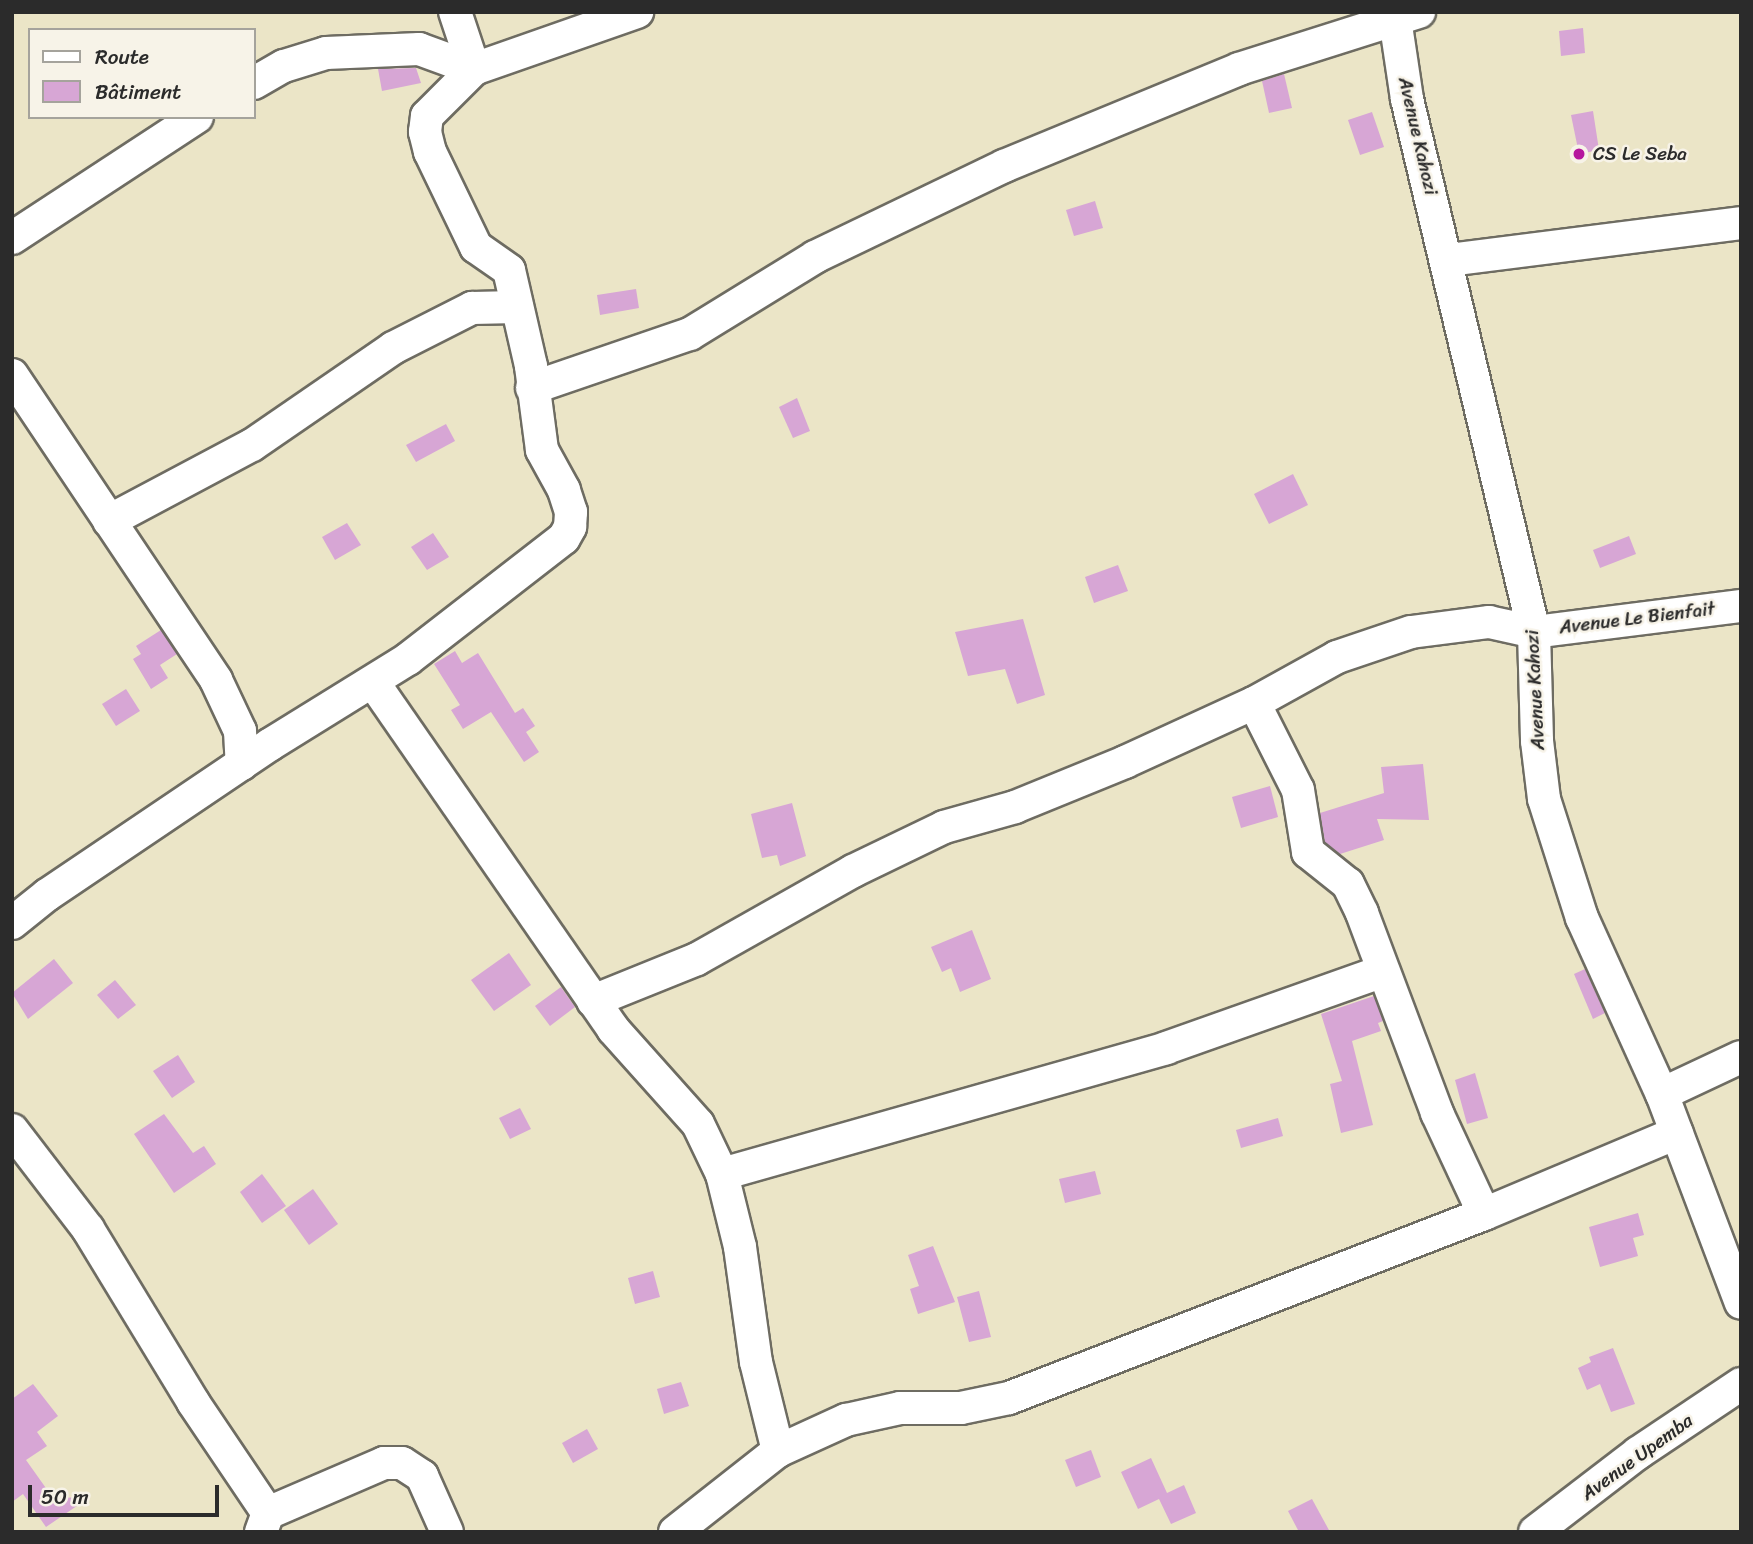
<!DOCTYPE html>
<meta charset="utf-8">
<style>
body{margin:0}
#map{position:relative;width:1753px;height:1544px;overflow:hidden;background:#ebe5c7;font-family:Sriracha,sans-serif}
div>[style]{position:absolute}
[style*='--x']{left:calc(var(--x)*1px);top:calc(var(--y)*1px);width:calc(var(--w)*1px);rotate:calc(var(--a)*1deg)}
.building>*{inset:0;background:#d7a6d5}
.roads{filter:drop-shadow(2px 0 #6e6c62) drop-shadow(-2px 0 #6e6c62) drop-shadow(0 2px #6e6c62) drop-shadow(0 -2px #6e6c62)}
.minor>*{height:32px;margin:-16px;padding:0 16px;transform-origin:16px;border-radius:16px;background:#fff}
.dots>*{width:19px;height:19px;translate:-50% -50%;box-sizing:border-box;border:4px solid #f7f3e8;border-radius:50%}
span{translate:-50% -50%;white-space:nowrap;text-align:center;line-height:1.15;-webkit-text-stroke:5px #f7f3e8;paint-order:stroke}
.street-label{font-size:19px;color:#2b2b2b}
.poi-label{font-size:19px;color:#2b2b2b}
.left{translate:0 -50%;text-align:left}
.frame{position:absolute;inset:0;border:14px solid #2b2b2b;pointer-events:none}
.legend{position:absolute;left:28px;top:28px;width:228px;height:91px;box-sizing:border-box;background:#f7f3e8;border:2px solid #a5a39c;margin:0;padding:9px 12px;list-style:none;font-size:21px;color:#2b2b2b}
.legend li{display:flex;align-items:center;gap:14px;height:35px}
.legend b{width:35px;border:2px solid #a5a39c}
.scale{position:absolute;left:28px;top:1485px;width:191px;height:32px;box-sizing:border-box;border:4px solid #2b2b2b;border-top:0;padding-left:9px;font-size:21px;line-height:24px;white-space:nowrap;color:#2b2b2b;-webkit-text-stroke:5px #f7f3e8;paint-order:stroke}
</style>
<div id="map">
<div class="building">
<i style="clip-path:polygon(1583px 28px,1585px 53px,1561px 56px,1559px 31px)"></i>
<i style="clip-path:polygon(416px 68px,421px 83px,382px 91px,378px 69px)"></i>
<i style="clip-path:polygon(1284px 74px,1292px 108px,1269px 113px,1262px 81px)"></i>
<i style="clip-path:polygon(1593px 111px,1599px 150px,1579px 154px,1571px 115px)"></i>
<i style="clip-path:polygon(1372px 112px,1384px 147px,1360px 155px,1348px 120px)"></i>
<i style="clip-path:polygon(1095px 201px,1103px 228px,1074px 236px,1066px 210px)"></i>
<i style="clip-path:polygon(636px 289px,639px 308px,600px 315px,597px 295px)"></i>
<i style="clip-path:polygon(797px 398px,810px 431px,793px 438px,779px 407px)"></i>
<i style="clip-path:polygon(446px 424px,455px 441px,416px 462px,406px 445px)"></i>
<i style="clip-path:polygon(1293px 474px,1308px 505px,1269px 524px,1254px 494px)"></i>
<i style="clip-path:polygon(347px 523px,361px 545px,335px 560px,322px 537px)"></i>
<i style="clip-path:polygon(433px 533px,449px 557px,427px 570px,411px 547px)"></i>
<i style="clip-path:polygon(1629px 536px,1636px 554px,1600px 568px,1593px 550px)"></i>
<i style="clip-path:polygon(1118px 565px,1128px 591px,1094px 603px,1085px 577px)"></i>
<i style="clip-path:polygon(1023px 619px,1045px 695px,1017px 704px,1005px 669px,968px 676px,955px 632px)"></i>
<i style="clip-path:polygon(161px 630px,177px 654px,160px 665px,168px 678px,151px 689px,133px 659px,141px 654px,136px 646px)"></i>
<i style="clip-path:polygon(455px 651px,462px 663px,478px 653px,515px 713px,523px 708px,535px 726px,526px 732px,539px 752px,524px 762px,491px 712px,463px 729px,451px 710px,460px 705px,434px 664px)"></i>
<i style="clip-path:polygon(126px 689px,140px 711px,116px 726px,102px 704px)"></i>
<i style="clip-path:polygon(1423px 764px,1429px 820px,1377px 819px,1384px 840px,1340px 854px,1325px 842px,1320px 813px,1384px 793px,1381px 767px)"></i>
<i style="clip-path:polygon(1270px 786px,1278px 817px,1241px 828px,1232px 797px)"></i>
<i style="clip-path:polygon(792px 803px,806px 856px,780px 866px,777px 855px,762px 858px,751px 814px)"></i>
<i style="clip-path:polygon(972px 930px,991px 979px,960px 992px,951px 968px,942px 972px,931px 947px)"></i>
<i style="clip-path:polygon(509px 953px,531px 985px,494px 1011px,471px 980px)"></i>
<i style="clip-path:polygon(54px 959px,73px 983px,28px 1019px,12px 993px)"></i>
<i style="clip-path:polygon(1585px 969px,1605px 1013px,1593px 1019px,1574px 974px)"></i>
<i style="clip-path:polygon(115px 980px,136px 1005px,118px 1019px,97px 995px)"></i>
<i style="clip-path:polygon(561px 987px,575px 1007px,550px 1026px,535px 1006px)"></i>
<i style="clip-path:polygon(1374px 996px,1383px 1021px,1378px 1023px,1381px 1031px,1352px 1041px,1373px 1125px,1341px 1133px,1330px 1084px,1342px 1081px,1321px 1014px)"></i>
<i style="clip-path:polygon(178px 1055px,195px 1082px,172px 1098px,153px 1071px)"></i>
<i style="clip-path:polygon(1475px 1073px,1488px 1118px,1467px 1124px,1455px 1080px)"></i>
<i style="clip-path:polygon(520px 1108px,531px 1129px,510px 1139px,499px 1118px)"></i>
<i style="clip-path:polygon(164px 1114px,193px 1153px,204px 1146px,216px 1164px,174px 1193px,134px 1134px)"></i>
<i style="clip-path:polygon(1278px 1118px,1283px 1136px,1241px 1148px,1236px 1130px)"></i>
<i style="clip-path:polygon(1095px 1171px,1101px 1194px,1065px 1203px,1059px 1179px)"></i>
<i style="clip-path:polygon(262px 1174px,286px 1206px,262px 1223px,240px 1192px)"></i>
<i style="clip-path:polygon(313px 1189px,338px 1224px,309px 1245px,284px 1210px)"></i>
<i style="clip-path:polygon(1638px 1213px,1644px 1235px,1633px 1238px,1638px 1256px,1600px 1267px,1589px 1227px)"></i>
<i style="clip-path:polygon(933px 1246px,955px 1302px,918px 1314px,910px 1289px,919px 1286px,908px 1255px)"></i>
<i style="clip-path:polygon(653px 1271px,660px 1297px,635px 1304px,628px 1278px)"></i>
<i style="clip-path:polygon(979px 1291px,991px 1337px,969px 1342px,957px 1297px)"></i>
<i style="clip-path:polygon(1613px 1348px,1635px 1404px,1611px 1412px,1600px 1384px,1587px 1390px,1578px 1368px,1591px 1362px,1589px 1357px)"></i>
<i style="clip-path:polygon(681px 1382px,689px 1406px,664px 1414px,657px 1389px)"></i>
<i style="clip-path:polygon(33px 1384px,58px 1416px,37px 1432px,47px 1446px,26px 1460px,53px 1498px,90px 1497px,46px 1527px,23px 1494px,12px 1502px,12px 1399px)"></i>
<i style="clip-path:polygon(587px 1429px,598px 1449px,573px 1463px,562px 1443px)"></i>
<i style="clip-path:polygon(1091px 1450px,1101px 1477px,1076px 1487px,1065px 1460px)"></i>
<i style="clip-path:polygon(1151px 1458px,1167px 1493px,1184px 1485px,1196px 1513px,1171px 1524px,1159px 1499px,1138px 1509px,1121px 1472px)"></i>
<i style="clip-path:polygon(1312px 1499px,1330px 1532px,1299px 1532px,1288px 1511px)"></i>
</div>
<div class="roads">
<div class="minor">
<i style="--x:1394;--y:12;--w:88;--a:81.5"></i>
<i style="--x:1407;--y:99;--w:548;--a:76.6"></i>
<i style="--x:1534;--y:632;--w:109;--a:88.4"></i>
<i style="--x:1537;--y:741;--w:58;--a:83.1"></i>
<i style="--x:1544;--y:799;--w:125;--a:72.3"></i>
<i style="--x:1582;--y:918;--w:193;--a:65.6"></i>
<i style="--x:1662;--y:1094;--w:223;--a:69.3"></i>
<i style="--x:254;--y:83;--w:34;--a:-30"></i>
<i style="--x:284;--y:66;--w:44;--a:-17.2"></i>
<i style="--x:326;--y:53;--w:93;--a:-2.5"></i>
<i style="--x:419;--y:49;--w:59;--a:20"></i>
<i style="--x:474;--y:69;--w:173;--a:-19.3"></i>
<i style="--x:12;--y:238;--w:221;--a:-33.2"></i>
<i style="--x:1448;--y:260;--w:295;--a:-7.2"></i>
<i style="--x:12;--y:375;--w:367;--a:56.2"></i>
<i style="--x:216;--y:680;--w:56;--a:64.8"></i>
<i style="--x:240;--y:731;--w:33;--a:87"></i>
<i style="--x:532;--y:388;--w:167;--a:-18.9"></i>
<i style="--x:690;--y:334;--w:147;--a:-31.6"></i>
<i style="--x:815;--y:257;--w:210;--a:-25.7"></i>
<i style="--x:1004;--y:166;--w:254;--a:-22.4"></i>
<i style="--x:1239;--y:69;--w:189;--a:-17.6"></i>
<i style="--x:109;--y:521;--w:162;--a:-28"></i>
<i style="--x:252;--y:445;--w:171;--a:-34.5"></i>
<i style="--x:393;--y:348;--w:89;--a:-26.9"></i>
<i style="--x:472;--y:308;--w:45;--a:-1.3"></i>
<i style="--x:373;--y:682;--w:422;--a:55.3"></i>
<i style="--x:613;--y:1029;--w:127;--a:48.2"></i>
<i style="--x:698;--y:1124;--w:55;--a:64.4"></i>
<i style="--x:722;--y:1174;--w:75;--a:76.1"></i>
<i style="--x:740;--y:1247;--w:116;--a:82.1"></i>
<i style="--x:756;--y:1362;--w:92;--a:76.1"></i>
<i style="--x:1254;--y:703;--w:97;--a:63.2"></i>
<i style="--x:1298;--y:790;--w:63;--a:80.8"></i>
<i style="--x:1308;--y:852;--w:51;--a:38.7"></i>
<i style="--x:1348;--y:884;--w:32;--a:64"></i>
<i style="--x:1362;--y:913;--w:214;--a:69.4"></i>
<i style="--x:1437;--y:1113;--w:111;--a:65"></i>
<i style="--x:12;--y:923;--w:45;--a:-38.7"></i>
<i style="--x:47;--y:895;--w:270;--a:-34"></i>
<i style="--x:271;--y:744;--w:161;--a:-31.8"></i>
<i style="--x:408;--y:659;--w:197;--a:-37.8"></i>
<i style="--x:564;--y:538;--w:13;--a:-61"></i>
<i style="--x:570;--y:527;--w:15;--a:-86"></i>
<i style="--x:571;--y:512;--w:23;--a:-108"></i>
<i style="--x:564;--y:490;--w:46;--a:-118.8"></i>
<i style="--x:542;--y:450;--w:85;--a:-97.5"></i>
<i style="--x:531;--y:366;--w:98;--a:-102.9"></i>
<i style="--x:509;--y:270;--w:40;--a:-145.1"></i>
<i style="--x:476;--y:247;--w:106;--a:-115.8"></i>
<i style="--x:430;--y:152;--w:21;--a:-104"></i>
<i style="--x:425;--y:132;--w:16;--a:-83"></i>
<i style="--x:427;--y:116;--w:66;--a:-45"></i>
<i style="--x:474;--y:69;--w:60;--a:-108.4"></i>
<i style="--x:593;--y:1001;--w:112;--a:-22"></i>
<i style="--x:697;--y:959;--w:179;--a:-29.4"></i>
<i style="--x:853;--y:871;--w:101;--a:-25.8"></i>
<i style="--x:944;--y:827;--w:74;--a:-15.7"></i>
<i style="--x:1015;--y:807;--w:119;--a:-22.2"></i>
<i style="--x:1125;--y:762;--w:142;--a:-24.6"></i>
<i style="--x:1254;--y:703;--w:95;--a:-29"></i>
<i style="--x:1337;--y:657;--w:78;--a:-18.7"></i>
<i style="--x:1411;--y:632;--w:79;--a:-7.3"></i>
<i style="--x:1489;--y:622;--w:46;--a:12.5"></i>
<i style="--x:1534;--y:632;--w:209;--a:-7.2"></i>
<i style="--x:1662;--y:1094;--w:87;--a:-25.1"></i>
<i style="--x:12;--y:1130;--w:125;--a:52.5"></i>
<i style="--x:88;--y:1229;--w:202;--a:58.7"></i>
<i style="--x:193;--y:1402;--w:134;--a:56"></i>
<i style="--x:722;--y:1174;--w:462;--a:-15.8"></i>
<i style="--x:1166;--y:1048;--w:230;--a:-19.5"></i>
<i style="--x:261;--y:1532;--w:20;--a:-70"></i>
<i style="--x:268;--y:1513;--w:126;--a:-23.3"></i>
<i style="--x:384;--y:1463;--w:18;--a:0"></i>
<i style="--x:402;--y:1463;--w:24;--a:33"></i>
<i style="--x:422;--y:1476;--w:61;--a:65.9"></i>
<i style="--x:675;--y:1532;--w:131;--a:-38.2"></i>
<i style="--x:778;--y:1451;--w:75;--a:-24.5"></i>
<i style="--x:846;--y:1420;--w:55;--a:-12.5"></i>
<i style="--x:900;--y:1408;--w:61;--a:0"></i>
<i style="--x:961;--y:1408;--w:49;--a:-11.8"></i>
<i style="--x:1009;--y:1398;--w:509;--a:-21.17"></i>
<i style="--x:1484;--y:1214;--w:209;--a:-22.8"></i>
<i style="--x:1535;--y:1532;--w:130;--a:-37.5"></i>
<i style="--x:1638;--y:1453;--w:124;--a:-33.8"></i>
</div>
</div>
<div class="dots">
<i style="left:1579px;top:154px;background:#b5179e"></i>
</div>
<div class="street-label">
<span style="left:1418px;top:136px;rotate:77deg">Avenue Kahozi</span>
<span style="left:1637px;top:618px;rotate:-7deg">Avenue Le Bienfait</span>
<span style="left:1535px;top:690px;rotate:-93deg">Avenue Kahozi</span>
<span style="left:1637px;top:1457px;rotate:-36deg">Avenue Upemba</span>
</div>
<div class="poi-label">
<span class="left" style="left:1593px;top:154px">CS Le Seba</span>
</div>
<div class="frame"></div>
<ul class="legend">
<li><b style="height:9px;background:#fff"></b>Route</li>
<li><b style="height:19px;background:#d7a6d5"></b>Bâtiment</li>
</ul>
<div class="scale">50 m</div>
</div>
